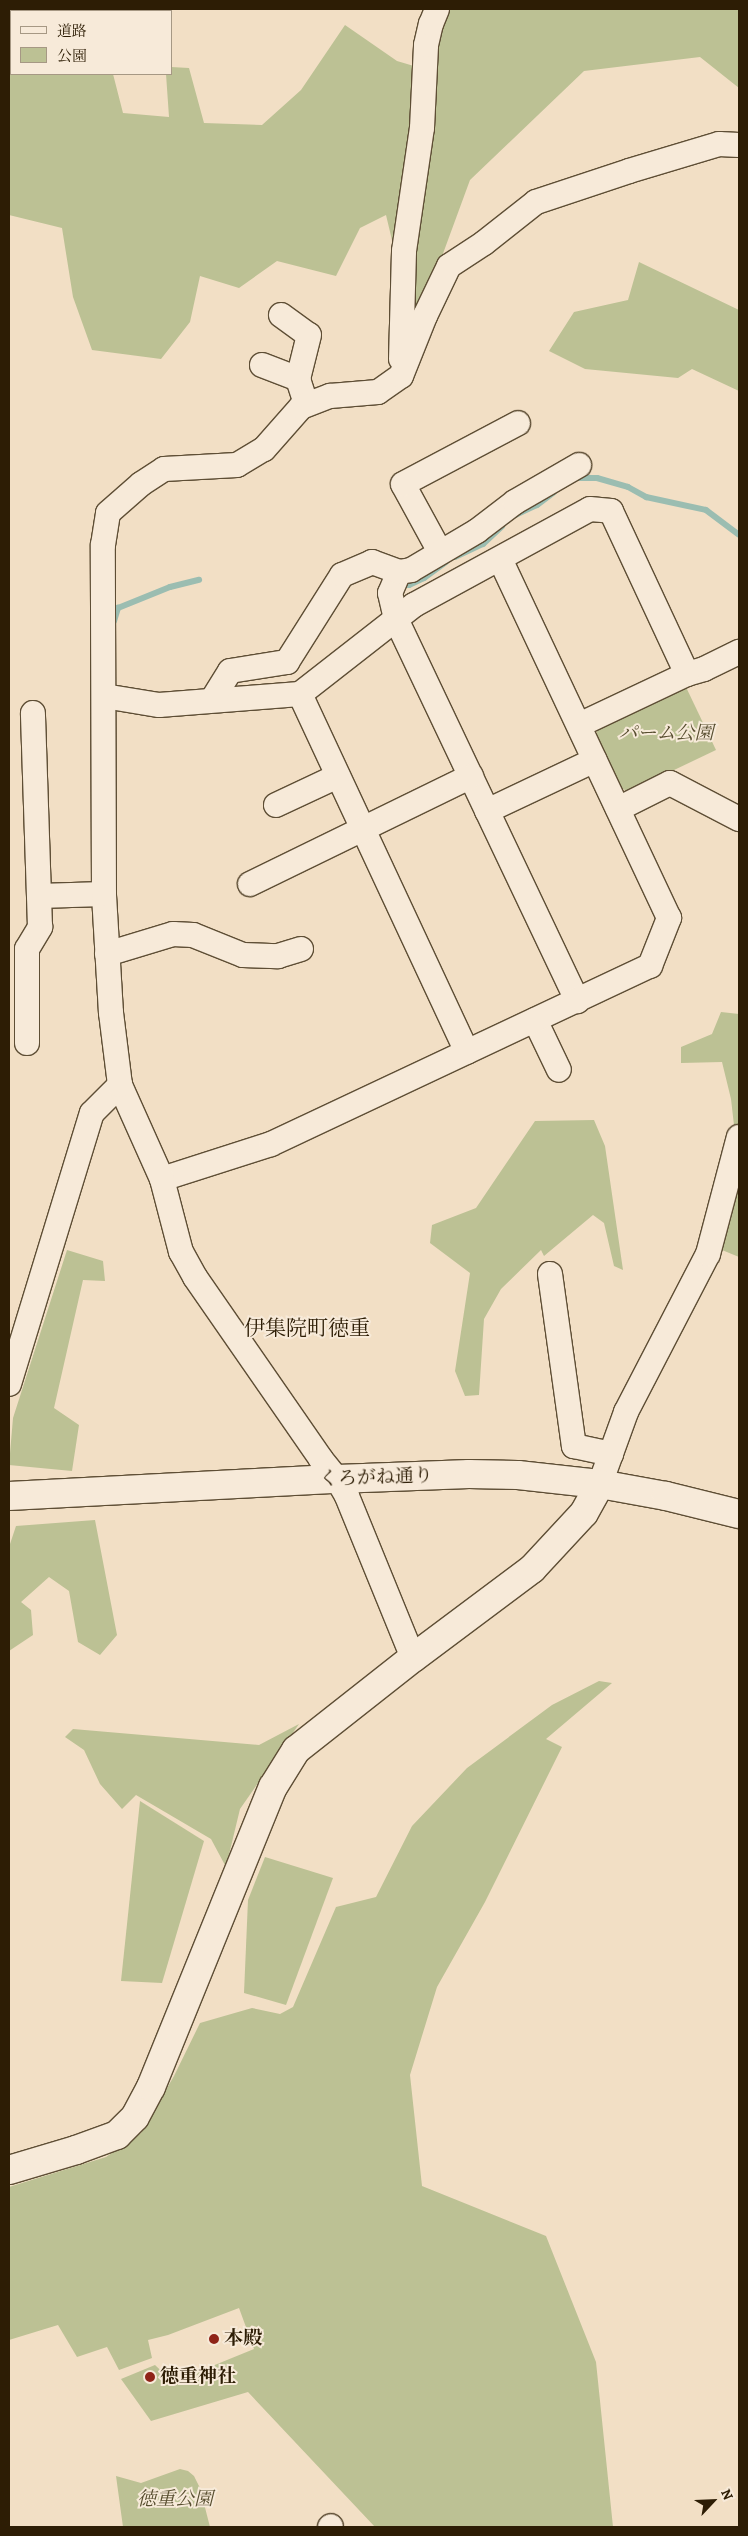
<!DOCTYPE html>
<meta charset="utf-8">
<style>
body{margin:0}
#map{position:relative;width:748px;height:2536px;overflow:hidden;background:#f2dfc5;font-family:Alegreya,"Noto Serif JP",serif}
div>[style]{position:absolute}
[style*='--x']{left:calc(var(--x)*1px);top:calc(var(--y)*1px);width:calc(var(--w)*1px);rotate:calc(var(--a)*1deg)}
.green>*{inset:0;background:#bcc194}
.stream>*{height:6px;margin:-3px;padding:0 3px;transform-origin:3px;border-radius:3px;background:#9bbdb1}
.roads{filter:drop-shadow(1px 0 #5e4e35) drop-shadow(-1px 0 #5e4e35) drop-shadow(0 1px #5e4e35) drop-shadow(0 -1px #5e4e35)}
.minor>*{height:24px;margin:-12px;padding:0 12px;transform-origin:12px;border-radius:12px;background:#f7ead9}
.tertiary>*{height:28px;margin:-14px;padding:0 14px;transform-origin:14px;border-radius:14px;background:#f7ead9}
.dots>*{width:14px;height:14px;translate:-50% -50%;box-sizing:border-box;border:2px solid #f7ead9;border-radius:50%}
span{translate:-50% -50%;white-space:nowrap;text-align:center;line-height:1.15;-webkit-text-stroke:4px #f7ead9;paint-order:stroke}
.park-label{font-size:19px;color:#584e30;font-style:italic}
.street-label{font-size:19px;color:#2d1d05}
.poi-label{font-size:19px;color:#2d1d05;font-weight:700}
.left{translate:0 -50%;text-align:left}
.quarter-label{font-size:21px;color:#2d1d05}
.frame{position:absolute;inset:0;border:10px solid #2d1d05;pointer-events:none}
.legend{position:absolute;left:10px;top:10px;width:162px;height:65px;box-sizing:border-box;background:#f7ead9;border:1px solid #a69884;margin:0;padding:6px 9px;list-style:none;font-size:15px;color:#2d1d05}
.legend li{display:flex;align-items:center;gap:10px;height:25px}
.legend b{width:25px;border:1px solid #a69884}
.north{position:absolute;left:688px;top:2476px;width:50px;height:50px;-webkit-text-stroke:4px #f7ead9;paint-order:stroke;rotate:65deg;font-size:14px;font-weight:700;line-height:20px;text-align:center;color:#2d1d05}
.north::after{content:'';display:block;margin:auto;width:18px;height:22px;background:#2d1d05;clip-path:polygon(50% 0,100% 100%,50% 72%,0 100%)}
</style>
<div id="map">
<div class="green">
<i style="clip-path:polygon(9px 9px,92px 9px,92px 11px,11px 11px,11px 74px,113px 74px,123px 113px,169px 117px,166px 74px,171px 74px,171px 67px,189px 68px,204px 123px,262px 125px,301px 90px,345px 25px,397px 61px,434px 72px,439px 29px,447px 9px,739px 9px,739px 88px,700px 57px,584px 71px,470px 180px,419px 319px,410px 316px,386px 215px,360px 228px,336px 276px,277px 261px,239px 288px,200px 276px,190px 322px,161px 359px,92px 350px,73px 297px,62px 228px,9px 215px)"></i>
<i style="clip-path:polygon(639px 262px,739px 310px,739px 391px,692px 369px,678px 378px,585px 369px,549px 351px,574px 312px,628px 300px)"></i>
<i style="clip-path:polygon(685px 685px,716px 750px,628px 792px,620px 787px,596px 737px,598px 726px)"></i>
<i style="clip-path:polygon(721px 1012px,739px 1014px,739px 1169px,731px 1099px,722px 1062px,681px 1063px,681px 1047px,712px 1034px)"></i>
<i style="clip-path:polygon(594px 1120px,605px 1146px,623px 1270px,614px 1266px,604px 1223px,593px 1215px,544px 1256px,541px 1250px,501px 1289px,484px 1319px,479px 1395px,465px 1396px,455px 1371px,470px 1273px,430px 1243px,432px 1225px,476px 1208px,535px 1121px)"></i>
<i style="clip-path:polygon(739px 1177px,739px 1257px,722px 1250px)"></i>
<i style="clip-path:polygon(67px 1250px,103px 1261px,105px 1281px,83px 1280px,54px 1408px,79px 1425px,72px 1471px,9px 1465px,13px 1418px)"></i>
<i style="clip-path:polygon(95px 1520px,117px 1635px,100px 1655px,78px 1642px,69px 1591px,49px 1577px,21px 1602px,31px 1610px,33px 1635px,9px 1651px,9px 1547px,16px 1526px)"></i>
<i style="clip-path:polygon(599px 1681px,612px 1683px,546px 1739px,562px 1747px,485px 1902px,437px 1987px,410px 2075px,422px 2186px,546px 2236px,596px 2362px,613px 2527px,375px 2527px,248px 2392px,151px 2421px,121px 2379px,155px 2365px,173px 2382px,254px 2349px,239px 2308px,168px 2335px,148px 2340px,152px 2358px,119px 2370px,107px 2347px,77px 2357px,58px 2325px,9px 2340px,9px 2187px,106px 2157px,141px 2133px,174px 2076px,200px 2023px,252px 2008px,280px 2014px,293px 2007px,336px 1907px,376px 1897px,412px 1826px,467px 1768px,552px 1705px)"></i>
<i style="clip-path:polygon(299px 1724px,240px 1809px,226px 1867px,211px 1839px,136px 1795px,122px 1809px,100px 1784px,84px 1750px,65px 1737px,73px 1729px,259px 1745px)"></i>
<i style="clip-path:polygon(140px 1801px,204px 1841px,162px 1983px,121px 1981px)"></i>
<i style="clip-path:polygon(265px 1857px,333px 1878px,286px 2005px,244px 1993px,248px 1900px)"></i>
<i style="clip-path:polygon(180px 2469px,188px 2471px,194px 2476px,200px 2488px,210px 2527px,123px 2527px,116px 2476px,141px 2483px)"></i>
</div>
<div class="stream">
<i style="--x:574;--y:478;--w:23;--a:0"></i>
<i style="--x:597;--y:478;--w:32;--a:16"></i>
<i style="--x:628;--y:487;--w:21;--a:29"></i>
<i style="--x:646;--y:497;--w:61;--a:12.2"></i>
<i style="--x:706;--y:510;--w:41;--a:37.1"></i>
<i style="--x:511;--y:517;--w:29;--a:-25"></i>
<i style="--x:537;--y:505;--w:21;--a:-37"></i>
<i style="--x:455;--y:557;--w:31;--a:-25"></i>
<i style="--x:483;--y:544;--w:26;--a:-43"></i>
<i style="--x:400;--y:584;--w:9;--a:6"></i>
<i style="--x:409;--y:585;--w:17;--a:-25"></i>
<i style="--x:424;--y:578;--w:27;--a:-36"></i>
<i style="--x:114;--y:621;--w:14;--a:-73"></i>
<i style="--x:118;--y:608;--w:56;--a:-22"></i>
<i style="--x:170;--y:587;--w:30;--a:-14"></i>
</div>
<div class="roads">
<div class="minor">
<i style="--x:281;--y:315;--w:34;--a:36"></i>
<i style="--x:309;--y:335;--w:45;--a:104"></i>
<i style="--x:401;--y:359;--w:108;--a:-88.4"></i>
<i style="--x:404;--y:251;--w:124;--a:-81.7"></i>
<i style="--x:422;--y:128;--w:83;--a:-87.2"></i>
<i style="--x:426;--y:45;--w:22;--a:-77"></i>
<i style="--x:431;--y:24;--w:16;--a:-68"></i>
<i style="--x:262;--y:365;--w:39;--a:21"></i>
<i style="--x:298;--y:379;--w:16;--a:72"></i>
<i style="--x:440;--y:552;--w:77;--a:-118.6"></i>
<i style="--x:403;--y:484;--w:130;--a:-27.9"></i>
<i style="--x:399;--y:572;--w:23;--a:113"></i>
<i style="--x:390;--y:593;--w:27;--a:77"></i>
<i style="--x:396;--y:619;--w:423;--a:64.6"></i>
<i style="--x:687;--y:674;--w:18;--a:-16"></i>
<i style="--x:704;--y:669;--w:39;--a:-26"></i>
<i style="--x:300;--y:694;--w:395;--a:65"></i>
<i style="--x:104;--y:696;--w:56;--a:9.3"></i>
<i style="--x:159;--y:705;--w:141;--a:-4.5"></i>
<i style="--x:300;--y:694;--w:145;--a:-38"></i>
<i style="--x:414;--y:605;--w:200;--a:-28.6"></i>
<i style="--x:590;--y:509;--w:21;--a:5"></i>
<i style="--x:611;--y:511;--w:180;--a:65"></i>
<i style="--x:687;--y:674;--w:119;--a:154.7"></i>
<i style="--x:212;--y:700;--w:34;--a:-58"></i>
<i style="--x:230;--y:671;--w:58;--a:-9"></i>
<i style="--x:287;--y:662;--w:103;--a:-57.7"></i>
<i style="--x:342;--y:575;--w:33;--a:-23"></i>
<i style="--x:372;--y:562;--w:29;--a:20"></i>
<i style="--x:399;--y:572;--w:12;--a:-9"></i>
<i style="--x:411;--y:570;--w:77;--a:-30.6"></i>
<i style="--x:477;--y:531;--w:48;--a:-37.3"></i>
<i style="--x:515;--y:502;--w:74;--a:-30"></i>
<i style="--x:276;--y:805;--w:68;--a:-25.1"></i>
<i style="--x:618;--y:809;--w:58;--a:-26.6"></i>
<i style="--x:670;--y:783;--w:78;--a:27.6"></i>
<i style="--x:487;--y:811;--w:119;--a:-25.3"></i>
<i style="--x:250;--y:884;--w:246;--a:-26"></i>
<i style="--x:39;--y:896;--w:65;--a:-1.8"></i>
<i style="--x:107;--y:954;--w:69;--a:-16.9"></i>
<i style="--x:173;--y:934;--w:20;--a:3"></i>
<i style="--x:193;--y:935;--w:54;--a:21.8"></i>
<i style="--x:243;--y:955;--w:35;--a:2"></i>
<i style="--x:278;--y:956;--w:24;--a:-17"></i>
<i style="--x:535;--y:1020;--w:55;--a:64.4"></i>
<i style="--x:27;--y:1043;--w:94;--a:-90"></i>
<i style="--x:27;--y:949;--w:26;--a:-59"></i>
<i style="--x:40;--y:927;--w:214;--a:-91.9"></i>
<i style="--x:162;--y:1179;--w:114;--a:-17.8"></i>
<i style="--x:271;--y:1144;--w:419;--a:-25.2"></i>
<i style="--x:650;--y:966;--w:52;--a:-68.4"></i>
<i style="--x:669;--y:918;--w:397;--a:-115.2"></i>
<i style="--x:550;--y:1274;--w:174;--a:82.1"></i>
<i style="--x:574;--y:1446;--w:38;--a:12"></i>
<i style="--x:9;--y:1384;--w:283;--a:-73"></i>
<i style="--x:92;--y:1113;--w:40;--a:-45"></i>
<i style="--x:600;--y:1484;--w:77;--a:-70.1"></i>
<i style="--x:626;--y:1412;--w:178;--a:-62.6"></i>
<i style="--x:708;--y:1254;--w:121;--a:-75.2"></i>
<i style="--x:413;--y:1658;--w:175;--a:-112.2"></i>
<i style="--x:347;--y:1496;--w:20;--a:-120"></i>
<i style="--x:337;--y:1479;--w:26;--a:-129"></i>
<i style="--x:321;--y:1459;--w:221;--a:-124.7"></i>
<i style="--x:195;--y:1277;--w:29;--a:-119"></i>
<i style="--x:181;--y:1252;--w:75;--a:-104.6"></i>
<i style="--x:162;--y:1179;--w:103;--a:-114.1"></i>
<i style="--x:120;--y:1085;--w:73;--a:-97.1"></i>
<i style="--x:111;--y:1013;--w:119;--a:-93.4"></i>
<i style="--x:104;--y:894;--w:349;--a:-90.2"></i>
<i style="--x:103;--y:545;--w:32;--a:-81"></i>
<i style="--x:108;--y:513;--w:44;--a:-41.3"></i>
<i style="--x:141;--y:484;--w:27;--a:-33"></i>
<i style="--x:164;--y:469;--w:73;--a:-3.1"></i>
<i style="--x:237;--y:465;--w:31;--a:-31"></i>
<i style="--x:264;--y:449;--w:56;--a:-48.6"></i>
<i style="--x:301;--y:407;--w:31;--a:-21"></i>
<i style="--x:330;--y:396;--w:48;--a:-4.8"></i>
<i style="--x:378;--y:392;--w:28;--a:-35"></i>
<i style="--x:401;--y:376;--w:65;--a:-68.2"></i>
<i style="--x:425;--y:316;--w:55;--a:-64.4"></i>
<i style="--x:449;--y:266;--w:42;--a:-33.3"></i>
<i style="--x:484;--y:243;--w:66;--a:-38.3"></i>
<i style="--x:536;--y:202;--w:98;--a:-18.4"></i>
<i style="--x:629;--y:171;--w:94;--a:-16.7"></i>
<i style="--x:719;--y:144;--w:20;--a:3"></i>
<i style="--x:330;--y:2527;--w:1;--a:-45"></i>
</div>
<div class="tertiary">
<i style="--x:9;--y:1496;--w:328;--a:-3"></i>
<i style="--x:337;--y:1479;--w:132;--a:-2.2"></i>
<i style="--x:469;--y:1474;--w:49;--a:1.2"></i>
<i style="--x:518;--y:1475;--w:82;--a:6.3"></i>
<i style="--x:600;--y:1484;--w:67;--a:10.3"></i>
<i style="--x:666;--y:1496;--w:75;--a:13.9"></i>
<i style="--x:9;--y:2170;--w:70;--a:-16.6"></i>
<i style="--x:76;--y:2150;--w:44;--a:-20.1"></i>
<i style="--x:117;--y:2135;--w:25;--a:-45"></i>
<i style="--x:135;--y:2117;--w:34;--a:-62"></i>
<i style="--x:151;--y:2087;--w:324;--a:-67.9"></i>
<i style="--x:273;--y:1787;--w:44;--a:-58.1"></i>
<i style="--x:296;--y:1750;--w:149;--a:-38.2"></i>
<i style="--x:413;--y:1658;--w:149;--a:-36.8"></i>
<i style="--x:532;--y:1569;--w:76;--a:-47.1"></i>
<i style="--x:584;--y:1513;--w:33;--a:-61"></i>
</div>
</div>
<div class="dots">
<i style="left:214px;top:2339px;background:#8f2418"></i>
<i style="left:150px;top:2377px;background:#8f2418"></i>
</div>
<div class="park-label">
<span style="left:666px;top:734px">パーム公園</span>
<span style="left:175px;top:2500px">徳重公園</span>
</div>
<div class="street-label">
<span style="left:376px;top:1478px;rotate:-2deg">くろがね通り</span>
</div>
<div class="poi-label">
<span class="left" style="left:224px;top:2339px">本殿</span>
<span class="left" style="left:160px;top:2377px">徳重神社</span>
</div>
<div class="quarter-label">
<span style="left:307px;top:1328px">伊集院町徳重</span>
</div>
<div class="frame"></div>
<ul class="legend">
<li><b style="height:6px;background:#f7ead9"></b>道路</li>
<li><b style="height:14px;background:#bcc194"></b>公園</li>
</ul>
<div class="north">N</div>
</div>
